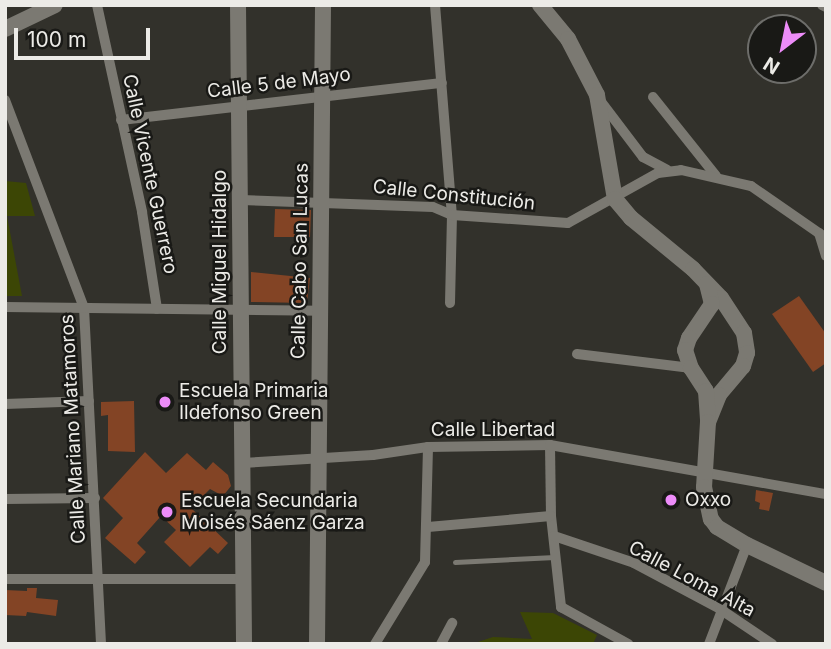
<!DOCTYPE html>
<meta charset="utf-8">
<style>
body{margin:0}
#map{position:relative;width:831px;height:649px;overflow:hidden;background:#32312b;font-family:Inter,sans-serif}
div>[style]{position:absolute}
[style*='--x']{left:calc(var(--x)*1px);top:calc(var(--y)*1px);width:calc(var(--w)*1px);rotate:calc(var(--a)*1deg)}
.green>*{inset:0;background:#3c4605}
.building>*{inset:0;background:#834425}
.lane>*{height:5px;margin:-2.5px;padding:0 2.5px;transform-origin:2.5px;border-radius:2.5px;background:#7b7972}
.street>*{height:10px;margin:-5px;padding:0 5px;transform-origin:5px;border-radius:5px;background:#7b7972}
.secondary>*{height:16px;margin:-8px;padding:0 8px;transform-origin:8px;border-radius:8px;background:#7b7972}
.dots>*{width:19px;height:19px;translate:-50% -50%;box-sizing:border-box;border:4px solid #191916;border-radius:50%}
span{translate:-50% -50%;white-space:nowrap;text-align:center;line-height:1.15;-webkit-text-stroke:5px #191916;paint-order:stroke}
.street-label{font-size:19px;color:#ecebe7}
.poi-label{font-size:19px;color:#ecebe7}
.left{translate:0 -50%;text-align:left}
.frame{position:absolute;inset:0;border:7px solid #ecebe7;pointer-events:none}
.north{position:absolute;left:747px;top:14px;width:70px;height:70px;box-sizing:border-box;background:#191916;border:2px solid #6d6d6a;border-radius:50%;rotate:212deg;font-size:19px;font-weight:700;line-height:28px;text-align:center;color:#ecebe7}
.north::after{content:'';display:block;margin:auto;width:24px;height:32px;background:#ed8cf9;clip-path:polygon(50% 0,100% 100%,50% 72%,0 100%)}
.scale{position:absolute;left:14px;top:28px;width:136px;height:32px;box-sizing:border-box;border:4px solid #ecebe7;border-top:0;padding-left:9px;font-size:21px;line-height:24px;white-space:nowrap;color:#ecebe7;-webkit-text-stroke:5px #191916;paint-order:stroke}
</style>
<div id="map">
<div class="green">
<i style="clip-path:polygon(5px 181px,26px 183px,35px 216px,7px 216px,22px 296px,5px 296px)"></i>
<i style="clip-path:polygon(520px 612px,553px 613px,597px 635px,593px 644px,472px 644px,493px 637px,532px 639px)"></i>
</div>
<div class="building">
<i style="clip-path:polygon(275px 209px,311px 210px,310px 237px,274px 237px)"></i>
<i style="clip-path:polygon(251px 272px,310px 278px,307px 303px,251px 302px)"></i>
<i style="clip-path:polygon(799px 296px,826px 334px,826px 363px,813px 372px,772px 314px)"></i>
<i style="clip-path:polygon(134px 401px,135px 452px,108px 451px,108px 415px,101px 416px,101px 402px)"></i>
<i style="clip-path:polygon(145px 452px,166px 473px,187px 453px,206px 470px,213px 462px,228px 475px,231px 486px,223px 496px,210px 489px,191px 508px,228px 543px,218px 554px,210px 547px,190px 567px,164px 542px,176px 530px,161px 516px,137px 543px,146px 552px,135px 564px,105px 538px,123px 518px,103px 498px)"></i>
<i style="clip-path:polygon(756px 490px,773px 493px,769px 511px,759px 509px,760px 503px,755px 501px)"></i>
<i style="clip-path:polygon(27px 588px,37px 588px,36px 598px,58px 600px,56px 616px,27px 612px,26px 616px,5px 615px,5px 590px,27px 591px)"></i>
</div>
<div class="lane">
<i style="--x:455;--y:562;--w:100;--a:-2.9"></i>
</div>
<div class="street">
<i style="--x:97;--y:5;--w:212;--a:77.7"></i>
<i style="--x:142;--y:212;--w:98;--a:81.2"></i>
<i style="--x:435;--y:5;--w:211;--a:85.4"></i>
<i style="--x:452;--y:215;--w:88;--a:91.3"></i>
<i style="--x:822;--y:5;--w:4;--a:27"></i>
<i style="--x:653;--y:97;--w:101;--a:51.4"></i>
<i style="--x:5;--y:100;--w:222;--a:69.2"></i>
<i style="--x:84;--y:308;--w:336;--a:87.1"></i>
<i style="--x:602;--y:103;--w:68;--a:52.8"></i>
<i style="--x:643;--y:157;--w:27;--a:28"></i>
<i style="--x:121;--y:120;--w:323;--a:-6.6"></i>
<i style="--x:241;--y:200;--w:192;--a:2.1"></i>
<i style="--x:433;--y:207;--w:21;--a:23"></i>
<i style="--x:452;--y:215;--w:116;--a:3.9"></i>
<i style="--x:568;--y:223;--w:103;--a:-29.1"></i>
<i style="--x:658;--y:173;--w:23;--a:-7"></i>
<i style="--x:681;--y:170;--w:72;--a:12.9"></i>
<i style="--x:751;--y:186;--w:91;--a:34.7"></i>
<i style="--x:819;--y:233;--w:24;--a:73"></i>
<i style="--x:5;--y:307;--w:316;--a:0.7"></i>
<i style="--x:577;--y:354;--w:115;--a:7"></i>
<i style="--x:5;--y:404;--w:84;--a:-2"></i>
<i style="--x:550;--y:445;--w:71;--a:89.2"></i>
<i style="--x:551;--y:516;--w:92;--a:83.7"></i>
<i style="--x:561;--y:607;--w:77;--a:28.9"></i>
<i style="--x:242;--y:463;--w:131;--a:-3.5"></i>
<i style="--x:373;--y:455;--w:56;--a:-8.3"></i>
<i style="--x:428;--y:447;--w:122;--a:-0.9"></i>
<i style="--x:550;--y:445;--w:280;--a:10.1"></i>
<i style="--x:5;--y:499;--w:90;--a:-0.6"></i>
<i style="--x:428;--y:527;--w:123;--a:-5.1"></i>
<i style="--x:554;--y:536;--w:84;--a:18.6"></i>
<i style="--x:634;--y:563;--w:98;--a:28.1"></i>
<i style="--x:720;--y:609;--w:63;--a:33.9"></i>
<i style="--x:5;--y:579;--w:237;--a:0"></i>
<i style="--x:375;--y:644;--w:96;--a:-58.6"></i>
<i style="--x:425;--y:562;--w:115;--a:-88.5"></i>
<i style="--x:441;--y:644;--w:24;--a:-62"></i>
<i style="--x:709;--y:644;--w:106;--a:-69"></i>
</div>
<div class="secondary">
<i style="--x:238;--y:5;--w:639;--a:89.46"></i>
<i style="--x:540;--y:5;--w:44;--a:50.5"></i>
<i style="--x:568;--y:39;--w:63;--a:62.6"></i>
<i style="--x:597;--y:95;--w:106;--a:80.2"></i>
<i style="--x:615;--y:199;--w:25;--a:50"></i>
<i style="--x:631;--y:218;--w:80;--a:39.4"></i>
<i style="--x:693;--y:269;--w:40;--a:46"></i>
<i style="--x:721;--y:298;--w:42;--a:56.7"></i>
<i style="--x:744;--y:333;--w:20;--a:81"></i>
<i style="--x:747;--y:353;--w:14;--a:107"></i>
<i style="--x:743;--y:366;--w:38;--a:130"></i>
<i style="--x:719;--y:395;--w:29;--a:112"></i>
<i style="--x:5;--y:29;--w:55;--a:-25.6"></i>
<i style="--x:707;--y:284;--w:21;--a:76"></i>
<i style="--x:712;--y:304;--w:41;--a:124.1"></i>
<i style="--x:689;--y:338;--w:13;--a:108"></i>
<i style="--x:685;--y:350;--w:19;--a:72"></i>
<i style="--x:691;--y:368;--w:27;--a:57"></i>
<i style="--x:706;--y:391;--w:31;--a:86"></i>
<i style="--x:708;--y:422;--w:65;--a:93.5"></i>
<i style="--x:704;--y:487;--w:33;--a:78"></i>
<i style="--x:711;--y:519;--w:10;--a:53"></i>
<i style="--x:717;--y:527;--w:35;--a:31"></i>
<i style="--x:747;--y:545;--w:88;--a:25.7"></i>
<i style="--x:317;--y:644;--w:639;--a:-89.46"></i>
</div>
<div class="dots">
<i style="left:165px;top:402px;background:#ed8cf9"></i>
<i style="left:671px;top:500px;background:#ed8cf9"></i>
<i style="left:167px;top:512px;background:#ed8cf9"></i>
</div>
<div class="street-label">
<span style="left:279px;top:83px;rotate:-7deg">Calle 5 de Mayo</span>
<span style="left:150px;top:174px;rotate:78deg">Calle Vicente Guerrero</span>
<span style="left:454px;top:195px;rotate:6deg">Calle Constitución</span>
<span style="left:300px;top:261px;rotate:-89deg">Calle Cabo San Lucas</span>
<span style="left:220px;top:262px;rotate:-90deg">Calle Miguel Hidalgo</span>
<span style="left:73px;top:429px;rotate:-93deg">Calle Mariano Matamoros</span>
<span style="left:493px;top:430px">Calle Libertad</span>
<span style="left:692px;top:579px;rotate:28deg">Calle Loma Alta</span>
</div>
<div class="poi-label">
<span class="left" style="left:179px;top:402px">Escuela Primaria<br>Ildefonso Green</span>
<span class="left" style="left:685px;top:500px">Oxxo</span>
<span class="left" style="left:181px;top:512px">Escuela Secundaria<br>Moisés Sáenz Garza</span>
</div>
<div class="frame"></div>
<div class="north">N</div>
<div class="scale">100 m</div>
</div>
